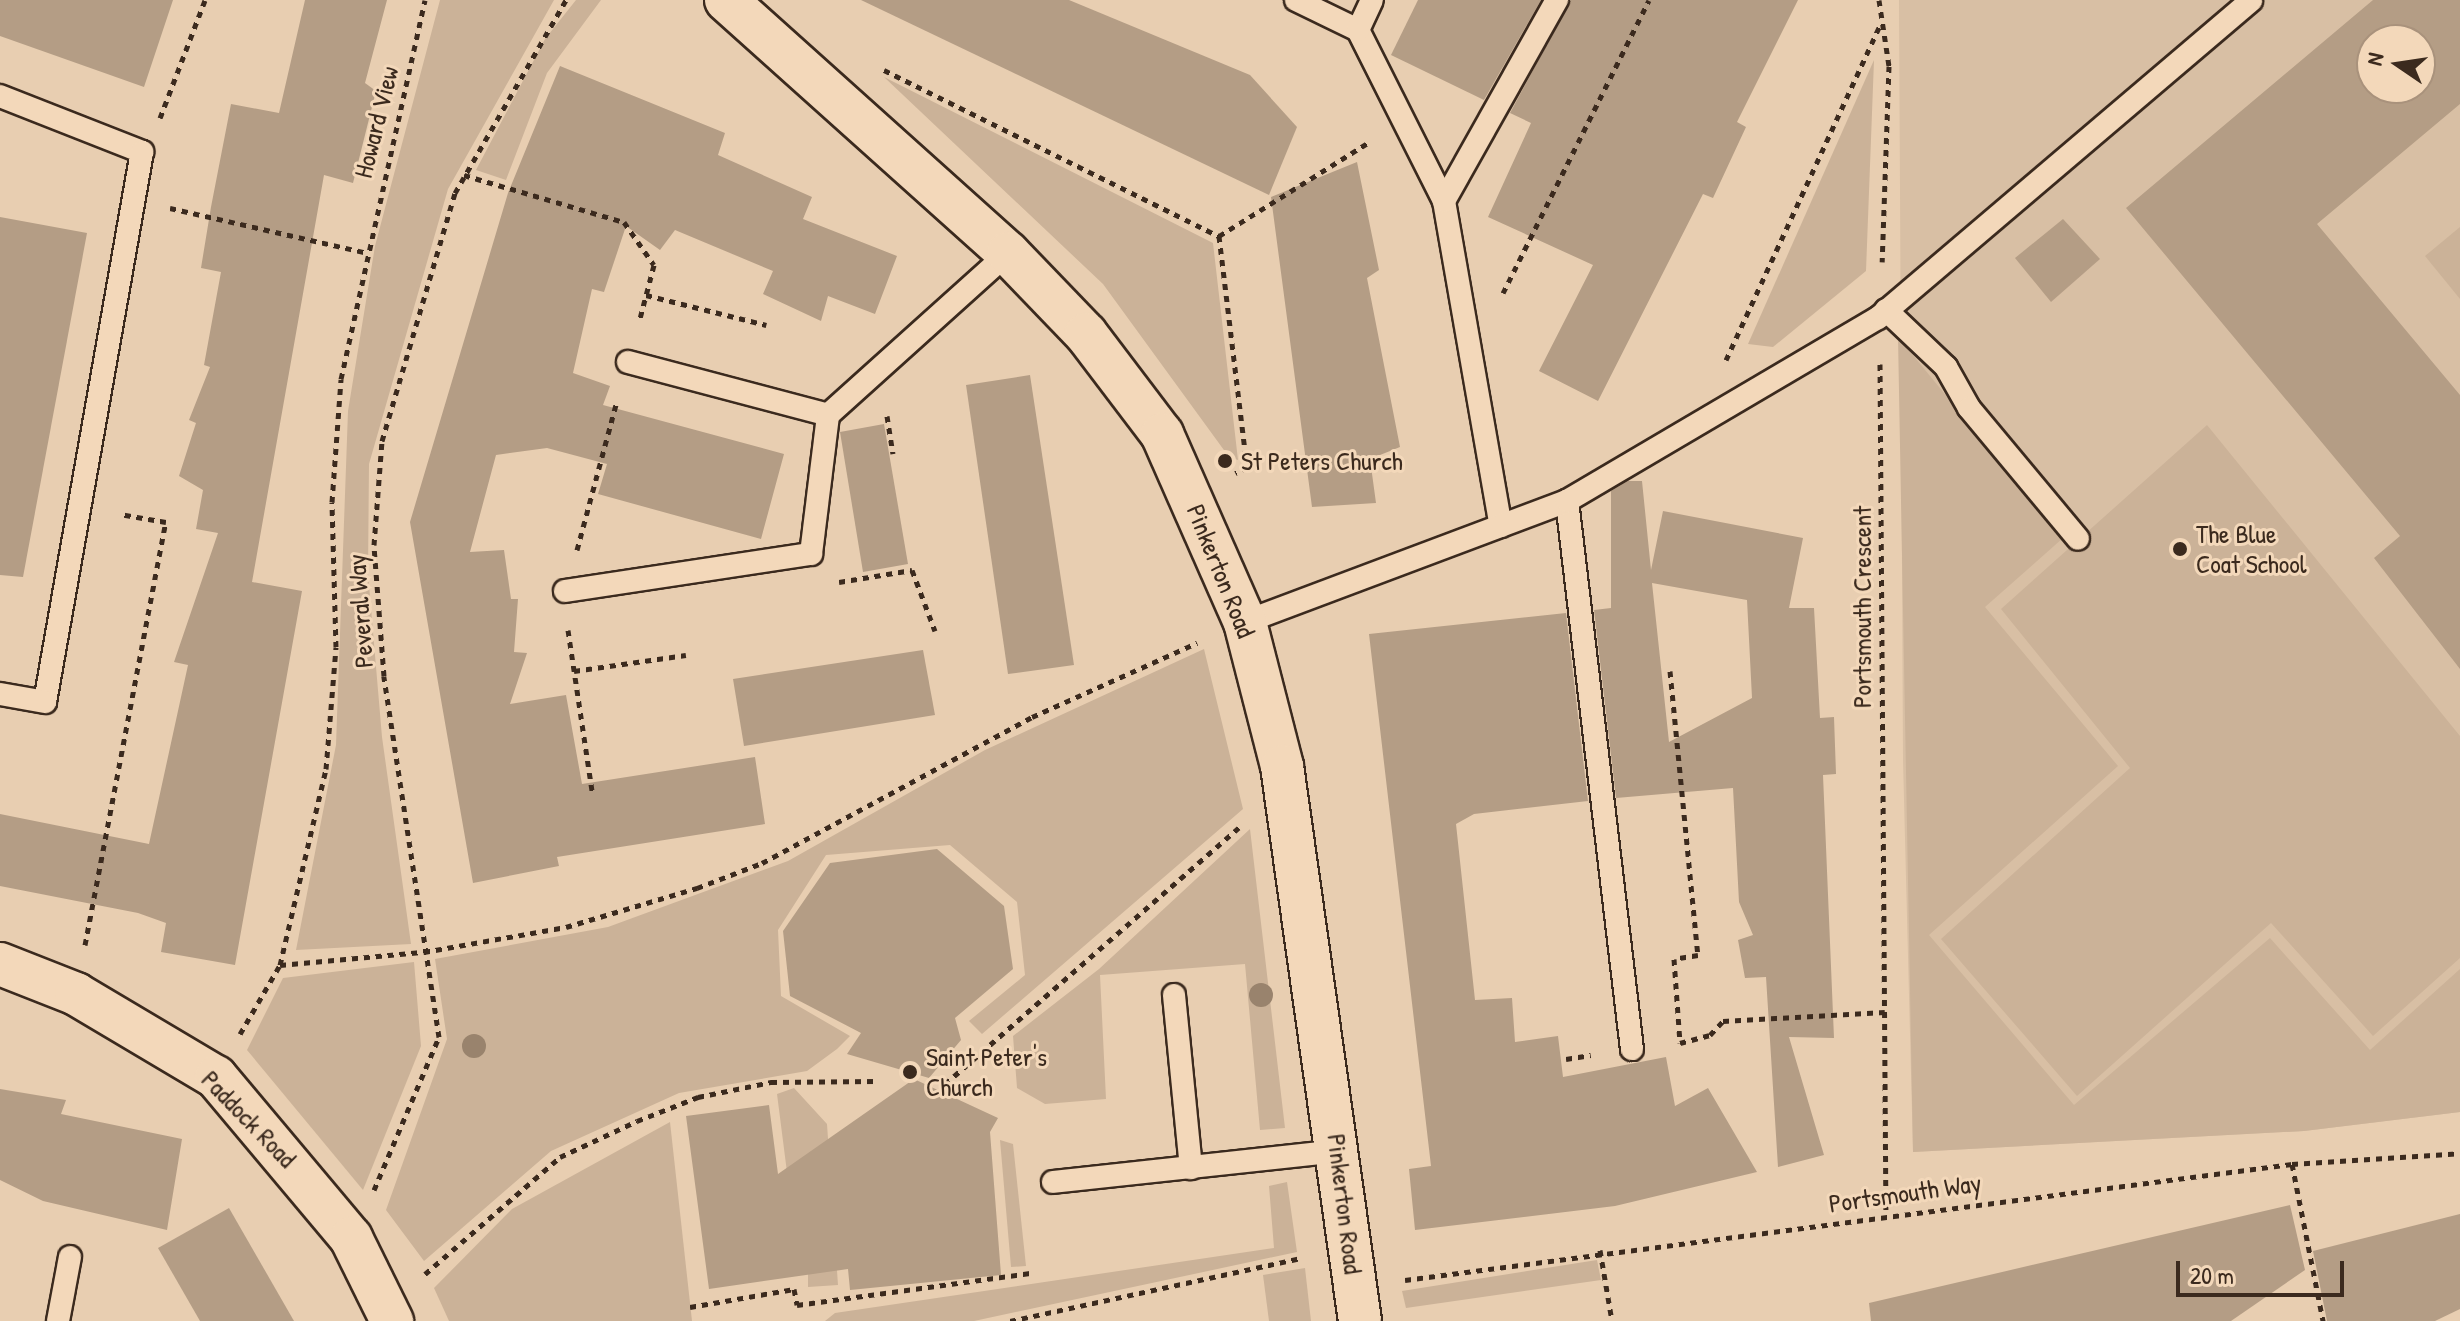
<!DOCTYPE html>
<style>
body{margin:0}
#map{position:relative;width:2460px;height:1321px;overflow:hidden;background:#e8ceb1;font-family:"Patrick Hand",sans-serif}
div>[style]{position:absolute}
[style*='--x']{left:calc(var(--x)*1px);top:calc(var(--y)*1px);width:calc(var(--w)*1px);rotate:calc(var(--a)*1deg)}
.built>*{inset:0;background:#d8bfa4}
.green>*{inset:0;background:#cbb298}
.building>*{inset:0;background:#b49d85}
.path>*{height:5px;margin-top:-2.5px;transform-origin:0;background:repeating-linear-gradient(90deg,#3b2a1e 0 6px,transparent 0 12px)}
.roads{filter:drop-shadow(2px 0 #3b2a1e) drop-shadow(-2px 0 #3b2a1e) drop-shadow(0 2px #3b2a1e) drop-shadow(0 -2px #3b2a1e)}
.lane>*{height:22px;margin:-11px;padding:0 11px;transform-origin:11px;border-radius:11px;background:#f3d8ba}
.street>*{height:42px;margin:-21px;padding:0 21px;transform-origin:21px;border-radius:21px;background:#f3d8ba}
.trees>*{width:24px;height:24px;margin:-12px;border-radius:50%;background:#99836d}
.dots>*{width:22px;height:22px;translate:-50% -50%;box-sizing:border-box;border:4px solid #f3d8ba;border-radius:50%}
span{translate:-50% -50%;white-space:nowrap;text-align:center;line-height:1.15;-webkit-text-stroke:6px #f3d8ba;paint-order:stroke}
.street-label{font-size:26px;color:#3b2a1e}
.poi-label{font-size:26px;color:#3b2a1e}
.left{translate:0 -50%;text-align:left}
.north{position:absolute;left:2356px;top:24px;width:80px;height:80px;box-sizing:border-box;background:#f3d8ba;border:2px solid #a9927c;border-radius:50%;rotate:283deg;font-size:22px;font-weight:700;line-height:32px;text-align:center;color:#3b2a1e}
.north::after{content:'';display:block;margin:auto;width:28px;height:36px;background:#3b2a1e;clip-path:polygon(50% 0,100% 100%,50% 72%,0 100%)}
.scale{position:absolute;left:2176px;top:1261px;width:168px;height:36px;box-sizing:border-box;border:4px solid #3b2a1e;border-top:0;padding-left:10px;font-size:24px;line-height:28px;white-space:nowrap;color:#3b2a1e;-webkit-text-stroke:6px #f3d8ba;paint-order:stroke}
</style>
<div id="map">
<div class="built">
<i style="clip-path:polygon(evenodd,1899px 0,2460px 0,2460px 1112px,2304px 1131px,1913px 1152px,1903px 760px,1899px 0,2372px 40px,2420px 40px,2420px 88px,2372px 88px,2372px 40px)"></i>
</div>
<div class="green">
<i style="clip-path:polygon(440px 0,554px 0,448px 189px,369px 464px,368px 573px,382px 737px,411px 944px,296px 950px,336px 745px,348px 411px,375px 246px)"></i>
<i style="clip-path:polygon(576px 0,601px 0,547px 73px,506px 180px,476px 170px,545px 39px)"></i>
<i style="clip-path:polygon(1874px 60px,1866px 271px,1773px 347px,1748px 344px)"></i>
<i style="clip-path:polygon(884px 77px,1213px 243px,1238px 460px,1229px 457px,1103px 284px)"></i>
<i style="clip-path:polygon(2460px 227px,2460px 299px,2425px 256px)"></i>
<i style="clip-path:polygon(1898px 337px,2063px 538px,1985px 607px,2118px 766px,1929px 935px,2074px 1105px,2270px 938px,2370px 1050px,2460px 969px,2460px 1112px,2304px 1131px,1913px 1152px)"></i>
<i style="clip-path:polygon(2207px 425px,2460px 736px,2460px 958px,2373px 1036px,2271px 923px,2077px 1096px,1941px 939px,2130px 768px,2001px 609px)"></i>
<i style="clip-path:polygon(1204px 649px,1243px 809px,982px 1034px,969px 1021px,1025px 975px,1017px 902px,950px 845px,826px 855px,778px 930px,781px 996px,850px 1036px,837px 1049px,807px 1071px,679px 1093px,551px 1151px,424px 1261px,386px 1210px,447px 1039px,435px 959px,608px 927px,788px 861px,985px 750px)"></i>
<i style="clip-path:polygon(1250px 829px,1285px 1128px,1260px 1130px,1245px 964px,1100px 975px,1106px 1099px,1045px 1104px,1017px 1088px,1013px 1036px,1099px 969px)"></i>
<i style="clip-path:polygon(414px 962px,421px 1046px,363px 1190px,247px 1050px,283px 978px)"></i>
<i style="clip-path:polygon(794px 1088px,827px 1124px,838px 1285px,808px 1287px,808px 1274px,800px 1274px,777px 1094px)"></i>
<i style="clip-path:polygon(670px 1122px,692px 1321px,449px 1321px,434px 1288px,512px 1209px)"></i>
<i style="clip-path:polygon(1000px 1140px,1013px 1144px,1026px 1266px,1011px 1267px)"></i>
<i style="clip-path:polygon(1287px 1182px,1297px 1252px,974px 1321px,825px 1321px,835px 1313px,1274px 1248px,1269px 1186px)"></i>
<i style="clip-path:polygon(1597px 1260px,1601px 1280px,1406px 1308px,1402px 1291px)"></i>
<i style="clip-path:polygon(1305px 1268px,1311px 1321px,1269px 1321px,1263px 1275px)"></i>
</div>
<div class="building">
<i style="clip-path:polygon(0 0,173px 0,144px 87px,0 36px)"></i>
<i style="clip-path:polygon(305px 0,387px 0,365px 83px,376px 91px,353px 183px,324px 175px,252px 582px,302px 591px,235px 965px,161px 952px,166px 923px,138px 913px,0 886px,0 814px,149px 844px,188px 665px,174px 662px,218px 533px,196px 529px,203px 490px,179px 476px,196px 423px,189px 420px,210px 367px,204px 365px,221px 272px,201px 268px,211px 207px,231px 104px,279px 113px)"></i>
<i style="clip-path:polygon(861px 0,1069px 0,1250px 75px,1297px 127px,1269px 195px)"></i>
<i style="clip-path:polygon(1418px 0,1541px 0,1484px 100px,1391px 55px)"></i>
<i style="clip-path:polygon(1571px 0,1798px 0,1737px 122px,1746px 127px,1713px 198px,1703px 194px,1598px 401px,1539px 371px,1593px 265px,1488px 217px,1531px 123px,1510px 113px)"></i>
<i style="clip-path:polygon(evenodd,2373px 0,2460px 0,2460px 104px,2317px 224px,2460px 395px,2460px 669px,2374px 558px,2400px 536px,2126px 208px,2373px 0,2372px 40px,2420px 40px,2420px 88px,2372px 88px,2372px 40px)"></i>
<i style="clip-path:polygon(560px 66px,725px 133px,718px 155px,812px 197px,803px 219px,897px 256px,875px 314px,828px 296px,821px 321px,763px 294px,773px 271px,675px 230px,660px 250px,626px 226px,604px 292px,592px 289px,573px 373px,610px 386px,603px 405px,784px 454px,761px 539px,598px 494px,607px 464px,547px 448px,496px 455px,470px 552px,504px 550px,511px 599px,518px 599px,514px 652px,527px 653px,510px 704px,566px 695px,582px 784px,755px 757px,765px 824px,557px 857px,559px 866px,473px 883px,410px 522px,508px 193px)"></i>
<i style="clip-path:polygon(1357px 162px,1379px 270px,1367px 278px,1400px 447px,1370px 459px,1376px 503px,1312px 507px,1271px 197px)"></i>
<i style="clip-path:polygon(0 217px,87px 233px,23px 577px,0 575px)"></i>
<i style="clip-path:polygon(2063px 219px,2100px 259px,2051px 302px,2015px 258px)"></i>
<i style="clip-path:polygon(1030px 375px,1074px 665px,1008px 674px,966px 385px)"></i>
<i style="clip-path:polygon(884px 424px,908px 564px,863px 572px,840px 432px)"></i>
<i style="clip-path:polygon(evenodd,1628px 481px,1642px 481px,1651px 570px,1663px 511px,1803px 538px,1789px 608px,1814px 608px,1820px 718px,1834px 717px,1836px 774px,1823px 775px,1834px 1038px,1789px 1037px,1824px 1155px,1778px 1167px,1766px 977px,1745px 978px,1738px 940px,1753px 935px,1739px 902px,1733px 788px,1616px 798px,1594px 610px,1611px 608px,1611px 491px,1628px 481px,1652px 583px,1747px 600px,1752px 698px,1669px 742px,1652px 583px)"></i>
<i style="clip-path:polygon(1566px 613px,1588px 801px,1474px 814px,1456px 824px,1475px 1000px,1512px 998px,1515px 1042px,1558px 1036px,1563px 1077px,1666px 1057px,1675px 1106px,1708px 1088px,1757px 1172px,1615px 1206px,1415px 1230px,1409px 1169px,1431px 1166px,1369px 634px)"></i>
<i style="clip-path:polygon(923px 650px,935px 715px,744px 746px,733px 679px)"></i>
<i style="clip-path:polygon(937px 849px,1004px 906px,1013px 969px,955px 1018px,961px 1040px,929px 1078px,847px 1054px,861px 1033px,790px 996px,783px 931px,830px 863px)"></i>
<i style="clip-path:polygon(914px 1079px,998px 1118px,990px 1132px,1001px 1275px,850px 1290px,848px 1269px,709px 1289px,686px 1116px,769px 1105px,778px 1174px)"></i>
<i style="clip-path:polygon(0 1089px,66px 1100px,61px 1114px,182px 1139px,167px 1230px,43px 1201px,0 1180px)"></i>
<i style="clip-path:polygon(2290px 1205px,2305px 1270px,2231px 1321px,1871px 1321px,1869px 1303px)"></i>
<i style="clip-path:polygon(229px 1208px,294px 1321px,200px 1321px,158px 1248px)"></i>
<i style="clip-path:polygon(2460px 1214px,2460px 1309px,2435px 1321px,2327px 1321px,2313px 1251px)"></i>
</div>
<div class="path">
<i style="--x:1879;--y:0;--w:67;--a:81.4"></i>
<i style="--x:1889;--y:66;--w:196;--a:92"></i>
<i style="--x:884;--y:70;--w:374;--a:26.4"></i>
<i style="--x:1219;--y:236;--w:176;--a:-32"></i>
<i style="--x:160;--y:118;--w:126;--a:-69.1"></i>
<i style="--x:464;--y:175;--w:167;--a:16.4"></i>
<i style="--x:624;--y:222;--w:52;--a:55.1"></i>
<i style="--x:654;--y:265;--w:59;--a:104.7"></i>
<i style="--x:170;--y:208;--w:199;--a:12.8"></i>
<i style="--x:1219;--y:236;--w:233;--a:83.1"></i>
<i style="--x:1247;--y:467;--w:13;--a:153"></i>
<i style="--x:1503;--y:293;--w:327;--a:-63.5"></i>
<i style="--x:646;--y:295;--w:124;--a:14"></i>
<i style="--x:1726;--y:360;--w:371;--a:-65.3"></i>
<i style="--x:1880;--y:364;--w:851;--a:89.6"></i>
<i style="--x:887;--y:416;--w:38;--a:81"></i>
<i style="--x:577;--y:550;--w:154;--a:-75"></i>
<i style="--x:839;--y:582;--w:74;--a:-9.3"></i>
<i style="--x:912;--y:570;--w:65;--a:69.3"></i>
<i style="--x:568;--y:630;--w:163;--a:81.5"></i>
<i style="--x:574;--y:671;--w:113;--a:-8.1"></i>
<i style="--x:1670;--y:671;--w:285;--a:84.4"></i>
<i style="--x:1698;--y:955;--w:24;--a:171"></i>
<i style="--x:1674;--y:959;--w:84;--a:85.9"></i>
<i style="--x:1680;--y:1043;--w:31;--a:-15"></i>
<i style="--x:1710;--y:1035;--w:19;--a:-47"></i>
<i style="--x:1723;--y:1021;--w:162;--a:-3.2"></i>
<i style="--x:85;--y:945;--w:431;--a:-79.2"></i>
<i style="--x:166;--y:522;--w:47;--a:-170.1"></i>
<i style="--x:280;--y:965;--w:145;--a:-5.2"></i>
<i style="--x:424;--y:952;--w:144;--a:-10"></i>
<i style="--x:566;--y:927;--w:137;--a:-16.6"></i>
<i style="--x:697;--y:888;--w:70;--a:-21"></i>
<i style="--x:762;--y:863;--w:307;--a:-28.4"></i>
<i style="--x:1032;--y:717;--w:181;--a:-24.2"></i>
<i style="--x:240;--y:1034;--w:80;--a:-59.9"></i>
<i style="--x:280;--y:965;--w:201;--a:-76.8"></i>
<i style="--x:326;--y:769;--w:122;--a:-85.3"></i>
<i style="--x:336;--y:647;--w:145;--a:-91.6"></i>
<i style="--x:332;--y:502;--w:123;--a:-85.8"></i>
<i style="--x:341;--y:379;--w:388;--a:-77.5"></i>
<i style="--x:1566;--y:1059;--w:25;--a:-9"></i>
<i style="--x:945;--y:1084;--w:391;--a:-41.1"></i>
<i style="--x:2292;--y:1164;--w:160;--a:78.8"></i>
<i style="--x:374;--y:1190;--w:166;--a:-67"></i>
<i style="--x:439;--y:1037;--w:365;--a:-98.7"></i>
<i style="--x:384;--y:676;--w:131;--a:-94.4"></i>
<i style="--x:374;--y:545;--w:104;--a:-85.6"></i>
<i style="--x:382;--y:441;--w:259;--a:-73.6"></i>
<i style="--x:455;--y:193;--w:223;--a:-60.1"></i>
<i style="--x:1600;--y:1250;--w:72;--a:80.4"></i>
<i style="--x:425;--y:1274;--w:179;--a:-40.9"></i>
<i style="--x:560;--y:1157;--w:85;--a:-25.1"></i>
<i style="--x:637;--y:1121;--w:66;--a:-21.5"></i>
<i style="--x:698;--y:1097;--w:75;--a:-11.6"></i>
<i style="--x:771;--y:1082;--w:106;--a:-0.5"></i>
<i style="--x:1405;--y:1280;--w:895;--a:-7.45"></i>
<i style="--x:2292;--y:1164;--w:168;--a:-3.7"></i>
<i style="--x:690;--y:1307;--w:106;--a:-9.8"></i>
<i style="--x:794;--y:1289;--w:16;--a:79"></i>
<i style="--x:797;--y:1305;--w:237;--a:-7.8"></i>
<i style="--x:1010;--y:1321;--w:299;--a:-12.2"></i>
</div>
<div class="roads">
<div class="lane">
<i style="--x:1296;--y:0;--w:69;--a:25.8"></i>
<i style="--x:1358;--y:30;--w:191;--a:63.3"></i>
<i style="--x:1444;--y:201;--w:330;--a:80.1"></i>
<i style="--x:1358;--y:30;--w:33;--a:-65"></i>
<i style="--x:0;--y:96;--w:153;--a:21.5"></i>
<i style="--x:142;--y:152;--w:558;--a:100"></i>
<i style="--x:45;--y:702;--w:46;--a:-169.9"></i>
<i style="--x:1444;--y:201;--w:231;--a:-60.7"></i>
<i style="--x:1886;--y:310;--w:83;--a:43.5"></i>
<i style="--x:1946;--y:367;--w:47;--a:60.7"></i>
<i style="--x:1969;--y:408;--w:170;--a:50.2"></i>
<i style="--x:628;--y:362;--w:207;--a:14.8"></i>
<i style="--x:1567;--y:501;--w:552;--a:83.24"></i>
<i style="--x:565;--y:591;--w:249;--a:-8.6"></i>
<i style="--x:811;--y:554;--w:140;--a:-83"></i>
<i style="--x:828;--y:415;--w:242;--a:-42"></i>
<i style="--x:1245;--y:622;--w:344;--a:-20.6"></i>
<i style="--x:1567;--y:501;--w:361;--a:-30.5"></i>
<i style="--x:1878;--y:318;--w:490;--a:-40.4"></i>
<i style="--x:1174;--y:995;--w:174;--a:84.4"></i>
<i style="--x:1053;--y:1182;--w:288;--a:-6.2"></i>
<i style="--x:58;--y:1321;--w:65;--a:-79.4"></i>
</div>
<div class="street">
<i style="--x:726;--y:0;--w:379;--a:41.9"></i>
<i style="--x:1008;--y:253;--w:112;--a:46.1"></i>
<i style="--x:1086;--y:334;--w:126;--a:52.8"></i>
<i style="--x:1162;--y:434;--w:206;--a:66.2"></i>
<i style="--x:1245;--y:622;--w:149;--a:75.6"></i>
<i style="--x:1282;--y:766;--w:560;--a:82"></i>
<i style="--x:0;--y:964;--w:82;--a:21.5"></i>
<i style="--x:76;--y:994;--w:163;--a:30.7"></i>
<i style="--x:216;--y:1077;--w:210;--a:50"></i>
<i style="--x:351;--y:1238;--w:93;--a:63.7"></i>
</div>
</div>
<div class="trees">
<i style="left:1261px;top:995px"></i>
<i style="left:474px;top:1046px"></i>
</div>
<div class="dots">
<i style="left:1225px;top:461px;background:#3b2a1e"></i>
<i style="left:2180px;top:549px;background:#3b2a1e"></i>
<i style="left:910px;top:1072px;background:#3b2a1e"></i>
</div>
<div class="street-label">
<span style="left:376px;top:122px;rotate:-76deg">Howard View</span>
<span style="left:1221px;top:571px;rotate:68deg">Pinkerton Road</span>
<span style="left:1862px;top:607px;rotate:-90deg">Portsmouth Crescent</span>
<span style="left:360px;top:611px;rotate:-94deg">Peveral Way</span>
<span style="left:249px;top:1119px;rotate:46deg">Paddock Road</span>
<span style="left:1905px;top:1193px;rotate:-8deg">Portsmouth Way</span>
<span style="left:1345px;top:1204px;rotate:83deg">Pinkerton Road</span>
</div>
<div class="poi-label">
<span class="left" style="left:1241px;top:461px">St Peters Church</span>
<span class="left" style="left:2196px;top:549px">The Blue<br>Coat School</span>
<span class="left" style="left:926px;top:1072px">Saint Peter's<br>Church</span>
</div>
<div class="north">N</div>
<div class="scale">20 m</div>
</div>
